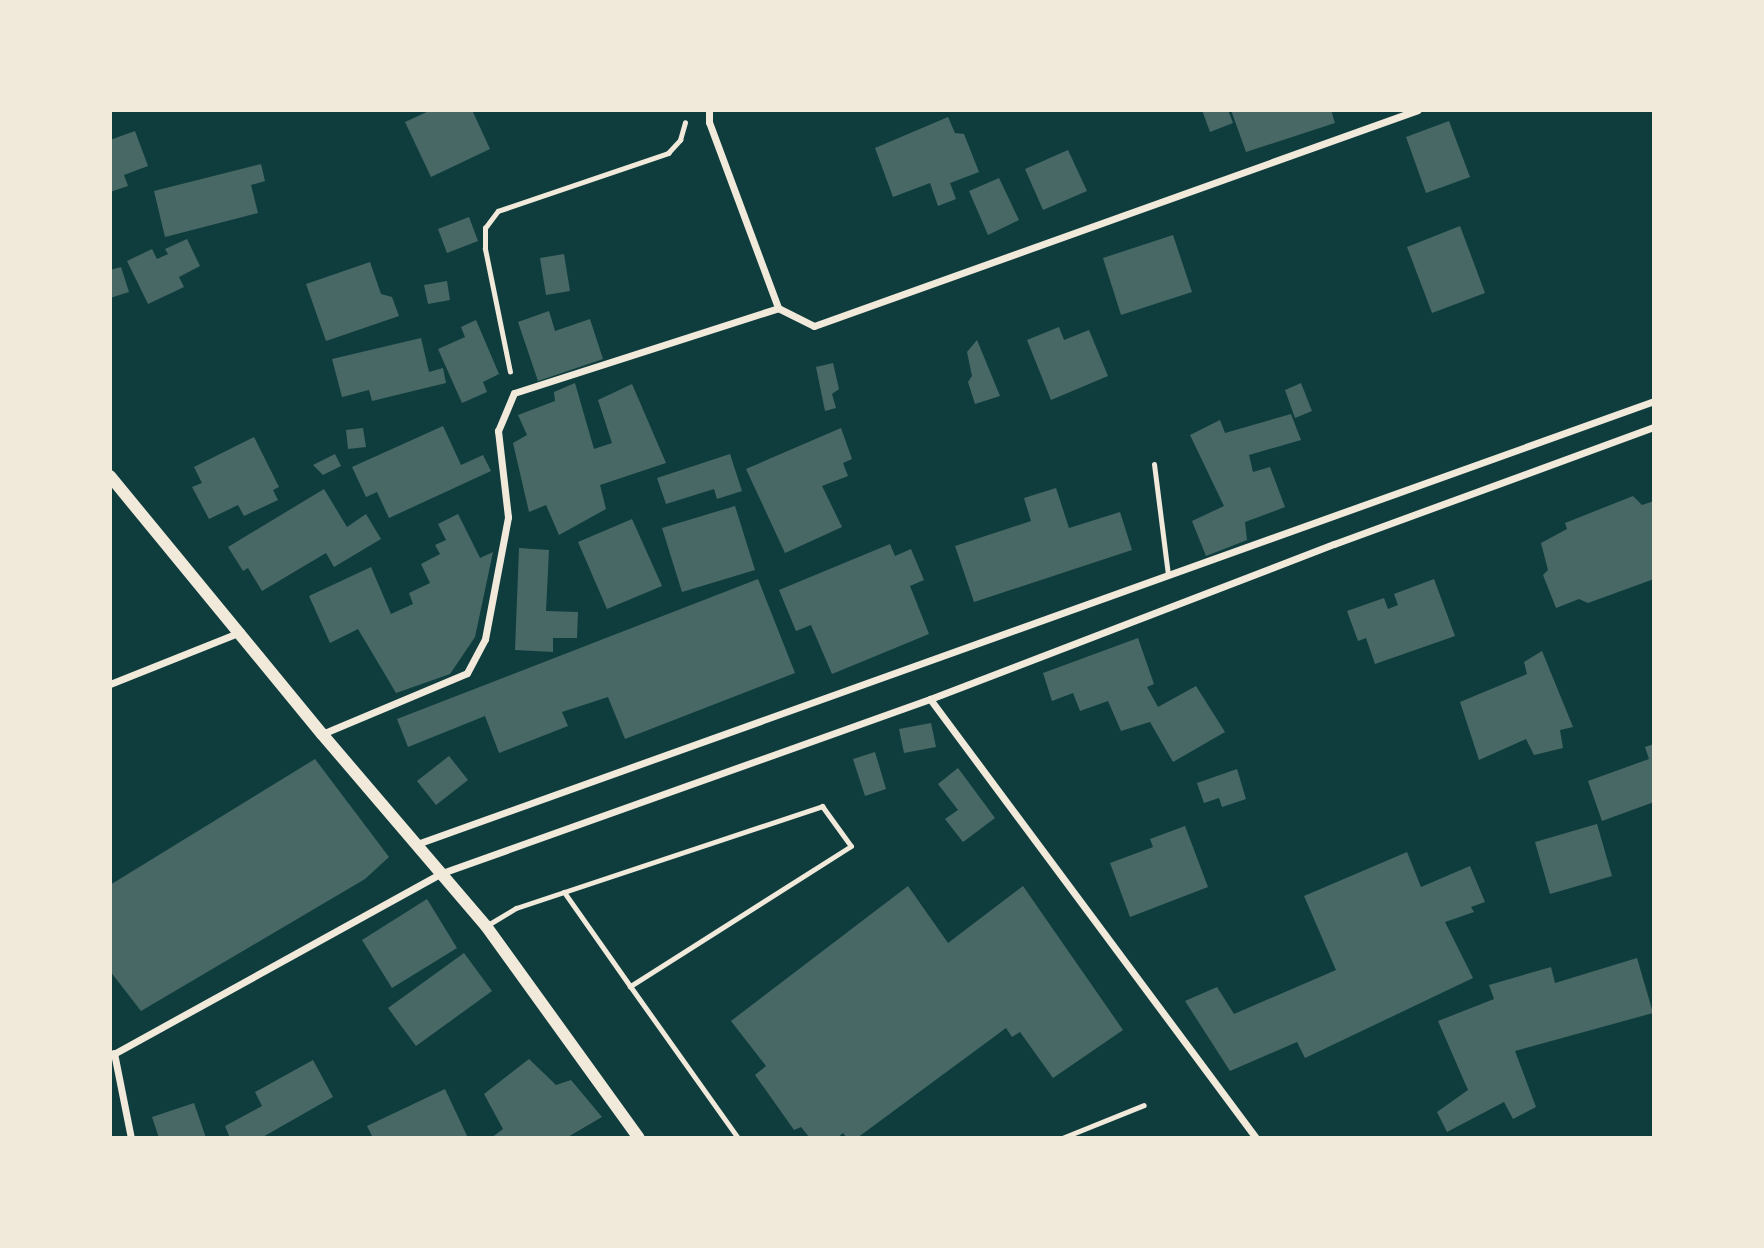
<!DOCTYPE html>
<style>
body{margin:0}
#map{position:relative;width:1764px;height:1248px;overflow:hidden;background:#0f3d3e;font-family:Figtree,sans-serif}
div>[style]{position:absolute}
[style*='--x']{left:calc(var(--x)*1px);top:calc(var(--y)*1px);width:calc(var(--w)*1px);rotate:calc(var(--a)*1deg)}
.building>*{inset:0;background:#486865}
.path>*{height:4.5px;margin:-2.25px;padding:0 2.25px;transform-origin:2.25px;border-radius:2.25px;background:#f1e9da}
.service>*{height:5px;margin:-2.5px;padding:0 2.5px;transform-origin:2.5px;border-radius:2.5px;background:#f1e9da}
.minor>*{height:7px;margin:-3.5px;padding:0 3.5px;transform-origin:3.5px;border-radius:3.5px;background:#f1e9da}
.tertiary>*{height:12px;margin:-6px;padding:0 6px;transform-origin:6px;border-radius:6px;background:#f1e9da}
span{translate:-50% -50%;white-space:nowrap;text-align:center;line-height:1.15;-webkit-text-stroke:7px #f1e9da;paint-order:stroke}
.frame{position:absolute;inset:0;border:112px solid #f1e9da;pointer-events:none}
</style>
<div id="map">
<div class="building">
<i style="clip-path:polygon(431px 110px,472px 110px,490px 149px,431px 177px,405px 122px)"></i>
<i style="clip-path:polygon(1202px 110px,1228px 110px,1233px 123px,1210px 132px)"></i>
<i style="clip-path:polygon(1231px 110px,1331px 110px,1335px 123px,1246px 152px)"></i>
<i style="clip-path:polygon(948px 117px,955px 133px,964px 134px,979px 172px,950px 183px,956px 199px,938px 206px,930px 183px,893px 197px,875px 148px)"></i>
<i style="clip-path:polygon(1449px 121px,1470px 177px,1426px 193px,1406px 137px)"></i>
<i style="clip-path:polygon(135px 131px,148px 166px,124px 175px,128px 186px,110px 192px,110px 140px)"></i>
<i style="clip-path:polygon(1068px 150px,1087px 191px,1043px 210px,1025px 169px)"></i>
<i style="clip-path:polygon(261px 164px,265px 181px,251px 185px,258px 213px,165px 237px,154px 191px)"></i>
<i style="clip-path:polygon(999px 178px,1019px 220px,988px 235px,969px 191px)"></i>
<i style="clip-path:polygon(469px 217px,478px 241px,447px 253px,438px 229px)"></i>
<i style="clip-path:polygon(1460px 226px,1485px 293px,1432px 313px,1407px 247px)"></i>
<i style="clip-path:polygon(1173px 235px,1192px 292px,1121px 315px,1103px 258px)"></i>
<i style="clip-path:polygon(187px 239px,200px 266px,179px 277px,184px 287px,148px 304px,127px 261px,152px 249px,157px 259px,168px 254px,165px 249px)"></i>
<i style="clip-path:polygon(564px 254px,570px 291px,546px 295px,540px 258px)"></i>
<i style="clip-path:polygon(370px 262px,381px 294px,392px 297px,399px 316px,326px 341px,306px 284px)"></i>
<i style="clip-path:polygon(121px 267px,129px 292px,110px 298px,110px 270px)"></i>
<i style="clip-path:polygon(447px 281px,450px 300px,428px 304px,424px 285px)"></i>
<i style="clip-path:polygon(549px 311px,555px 331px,590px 319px,603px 359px,538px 381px,518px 322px)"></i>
<i style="clip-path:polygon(476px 320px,499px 374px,483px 382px,487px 392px,462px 403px,438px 349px,465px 337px,461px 327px)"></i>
<i style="clip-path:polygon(1059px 327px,1064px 340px,1089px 330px,1108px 376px,1051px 400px,1027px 340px)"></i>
<i style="clip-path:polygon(421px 338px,429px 372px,443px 368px,446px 383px,372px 401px,369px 390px,342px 397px,332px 359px)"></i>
<i style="clip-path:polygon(977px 340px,1000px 396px,975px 404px,968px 382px,972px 376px,967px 352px)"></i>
<i style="clip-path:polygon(833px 363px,839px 389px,832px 394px,836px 408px,825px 411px,816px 367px)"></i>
<i style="clip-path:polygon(575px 383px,594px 449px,612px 443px,598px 400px,632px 384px,666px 463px,600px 485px,606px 509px,559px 535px,546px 505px,529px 512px,513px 443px,527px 435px,518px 415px,555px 401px,554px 392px)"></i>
<i style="clip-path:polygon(1301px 383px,1312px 411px,1295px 418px,1285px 390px)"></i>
<i style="clip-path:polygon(1291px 414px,1301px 440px,1249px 455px,1253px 472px,1270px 467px,1285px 507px,1245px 522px,1247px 540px,1206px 556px,1192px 521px,1224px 506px,1190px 435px,1220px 420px,1225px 433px)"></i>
<i style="clip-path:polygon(443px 426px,461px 465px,483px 455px,491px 471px,389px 518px,377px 492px,366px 497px,352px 467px)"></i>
<i style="clip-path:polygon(363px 428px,366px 447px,348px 449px,346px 430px)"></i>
<i style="clip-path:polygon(841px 428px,852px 459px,843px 463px,848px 476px,822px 486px,842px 527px,785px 553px,746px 469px)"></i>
<i style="clip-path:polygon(254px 437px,279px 487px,273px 490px,278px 500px,244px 516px,238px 505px,209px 519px,192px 487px,202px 483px,194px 467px)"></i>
<i style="clip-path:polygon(335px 454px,341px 466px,323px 475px,313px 465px)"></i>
<i style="clip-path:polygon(730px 454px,742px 491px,717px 499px,714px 489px,666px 504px,657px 478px)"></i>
<i style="clip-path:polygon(1056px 488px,1069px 528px,1120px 512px,1132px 550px,974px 602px,955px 546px,1031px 521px,1024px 498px)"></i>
<i style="clip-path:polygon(324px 489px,347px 527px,366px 514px,381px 539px,334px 567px,326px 553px,262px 591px,248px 568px,243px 571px,228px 547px)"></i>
<i style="clip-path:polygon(1633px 496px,1642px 505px,1654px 501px,1654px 579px,1588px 603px,1579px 599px,1556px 608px,1543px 575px,1548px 570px,1541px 543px,1567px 529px,1565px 523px)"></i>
<i style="clip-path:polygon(735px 506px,755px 570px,682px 592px,662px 528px)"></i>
<i style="clip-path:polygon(458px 514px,480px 558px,493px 552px,475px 637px,450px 674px,396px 693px,358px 629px,330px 643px,309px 596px,371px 567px,391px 614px,413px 604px,409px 593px,430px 583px,421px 564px,440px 554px,435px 545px,446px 540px,438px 524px)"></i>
<i style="clip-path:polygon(632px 519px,662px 586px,607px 609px,578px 542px)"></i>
<i style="clip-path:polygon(890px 544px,895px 556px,911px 549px,924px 580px,910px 586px,929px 634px,832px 674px,811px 625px,796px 631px,779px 590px)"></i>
<i style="clip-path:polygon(519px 548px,549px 550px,546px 611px,578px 612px,577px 638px,553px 638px,553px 652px,515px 650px)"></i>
<i style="clip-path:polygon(758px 579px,795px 673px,625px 739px,608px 697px,562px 712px,568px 726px,499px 753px,485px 716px,408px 747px,397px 719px)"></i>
<i style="clip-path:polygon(1434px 579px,1455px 636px,1375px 664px,1366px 638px,1358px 641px,1347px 611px,1384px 598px,1388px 609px,1398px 605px,1394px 594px)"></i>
<i style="clip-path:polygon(1138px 638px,1154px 684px,1147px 687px,1158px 707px,1196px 686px,1225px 732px,1173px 762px,1150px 722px,1121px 731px,1108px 701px,1080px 711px,1073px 693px,1052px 701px,1043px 673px)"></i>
<i style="clip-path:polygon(1542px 651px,1573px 727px,1560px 730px,1563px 748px,1534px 755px,1526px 739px,1479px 760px,1460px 702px,1527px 674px,1524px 662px)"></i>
<i style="clip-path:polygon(931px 723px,936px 747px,904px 753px,899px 729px)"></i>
<i style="clip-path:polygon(1654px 744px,1654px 802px,1602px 821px,1588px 781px,1649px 759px,1645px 747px)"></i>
<i style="clip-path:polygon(875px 752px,886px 789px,865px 796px,853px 759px)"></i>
<i style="clip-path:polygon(449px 756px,468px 780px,436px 805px,417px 781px)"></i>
<i style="clip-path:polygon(315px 759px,389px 857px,365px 879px,141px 1011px,110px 971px,110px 885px)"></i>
<i style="clip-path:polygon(958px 768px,995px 818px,963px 842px,945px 819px,958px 810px,938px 784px)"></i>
<i style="clip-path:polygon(1237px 769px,1246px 799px,1222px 807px,1219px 798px,1204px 803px,1197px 783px)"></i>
<i style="clip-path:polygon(1597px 824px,1612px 876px,1550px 894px,1535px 842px)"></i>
<i style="clip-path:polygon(1185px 826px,1208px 887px,1130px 917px,1110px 863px,1153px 847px,1150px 839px)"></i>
<i style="clip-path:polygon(1407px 852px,1421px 887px,1470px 866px,1485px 902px,1471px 907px,1474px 912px,1445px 922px,1473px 978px,1305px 1058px,1297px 1042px,1230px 1071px,1185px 1001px,1217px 987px,1234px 1014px,1336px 970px,1304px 896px)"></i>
<i style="clip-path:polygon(908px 886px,948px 943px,1023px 886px,1123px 1030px,1053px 1078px,1020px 1032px,1012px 1037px,1006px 1028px,857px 1138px,847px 1138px,843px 1133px,837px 1138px,810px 1138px,801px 1127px,794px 1130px,755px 1075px,766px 1066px,731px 1021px)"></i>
<i style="clip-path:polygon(427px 899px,457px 948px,392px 988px,362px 940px)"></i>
<i style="clip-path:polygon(464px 953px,492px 991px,416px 1046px,388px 1008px)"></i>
<i style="clip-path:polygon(1637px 958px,1653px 1013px,1515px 1051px,1536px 1107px,1513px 1119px,1504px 1102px,1447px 1132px,1437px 1112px,1468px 1090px,1438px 1021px,1494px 999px,1489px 985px,1551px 967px,1555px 983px)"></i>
<i style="clip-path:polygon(529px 1059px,556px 1085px,571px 1080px,602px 1117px,566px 1138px,491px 1138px,503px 1129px,484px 1094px)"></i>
<i style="clip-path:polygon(313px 1060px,333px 1097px,261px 1138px,230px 1138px,225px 1126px,262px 1106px,255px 1092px)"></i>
<i style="clip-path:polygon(445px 1089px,468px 1138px,373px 1138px,367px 1126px)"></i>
<i style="clip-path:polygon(194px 1103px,206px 1138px,159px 1138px,152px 1117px)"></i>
</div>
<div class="path">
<i style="--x:510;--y:372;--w:126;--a:-101.5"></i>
<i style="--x:485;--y:249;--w:21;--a:-90"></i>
<i style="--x:485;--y:228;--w:21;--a:-53"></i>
<i style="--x:498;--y:211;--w:180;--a:-18.8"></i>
<i style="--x:668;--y:153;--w:18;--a:-47"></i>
<i style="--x:680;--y:140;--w:18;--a:-74"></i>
</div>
<div class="service">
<i style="--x:1154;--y:464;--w:112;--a:82.8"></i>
<i style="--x:486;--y:926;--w:35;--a:-31"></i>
<i style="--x:516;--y:908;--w:323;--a:-18.4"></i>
<i style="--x:822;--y:806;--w:49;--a:54.1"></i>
<i style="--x:851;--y:846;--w:262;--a:147.6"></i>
<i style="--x:630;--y:986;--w:115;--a:-125.1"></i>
<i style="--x:630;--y:986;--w:186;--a:54.6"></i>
<i style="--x:1062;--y:1138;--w:88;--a:-21.9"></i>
</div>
<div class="minor">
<i style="--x:709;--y:110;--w:12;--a:90"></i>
<i style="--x:709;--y:122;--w:198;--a:69.6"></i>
<i style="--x:110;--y:684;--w:141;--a:-21.7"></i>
<i style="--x:930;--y:699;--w:547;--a:53.4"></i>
<i style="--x:322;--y:734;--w:157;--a:-22.8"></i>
<i style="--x:467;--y:673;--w:38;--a:-62"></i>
<i style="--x:485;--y:639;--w:124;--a:-79.3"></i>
<i style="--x:508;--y:517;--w:87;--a:-96.6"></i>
<i style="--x:498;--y:431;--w:41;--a:-67.2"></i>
<i style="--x:514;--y:393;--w:277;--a:-17.8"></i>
<i style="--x:778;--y:308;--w:40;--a:26.6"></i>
<i style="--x:814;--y:326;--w:641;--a:-19.68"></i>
<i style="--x:417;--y:844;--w:1314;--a:-19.7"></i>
<i style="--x:114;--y:1053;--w:87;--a:78.7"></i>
<i style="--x:110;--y:1056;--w:379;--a:-28.9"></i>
<i style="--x:442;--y:873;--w:518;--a:-19.62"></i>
<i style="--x:930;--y:699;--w:433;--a:-21"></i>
<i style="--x:1334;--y:544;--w:341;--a:-20.1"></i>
</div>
<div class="tertiary">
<i style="--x:110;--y:476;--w:334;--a:50.6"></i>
<i style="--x:322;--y:734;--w:253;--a:49.5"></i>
<i style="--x:486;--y:926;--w:261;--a:54.2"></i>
</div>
<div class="frame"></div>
</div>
